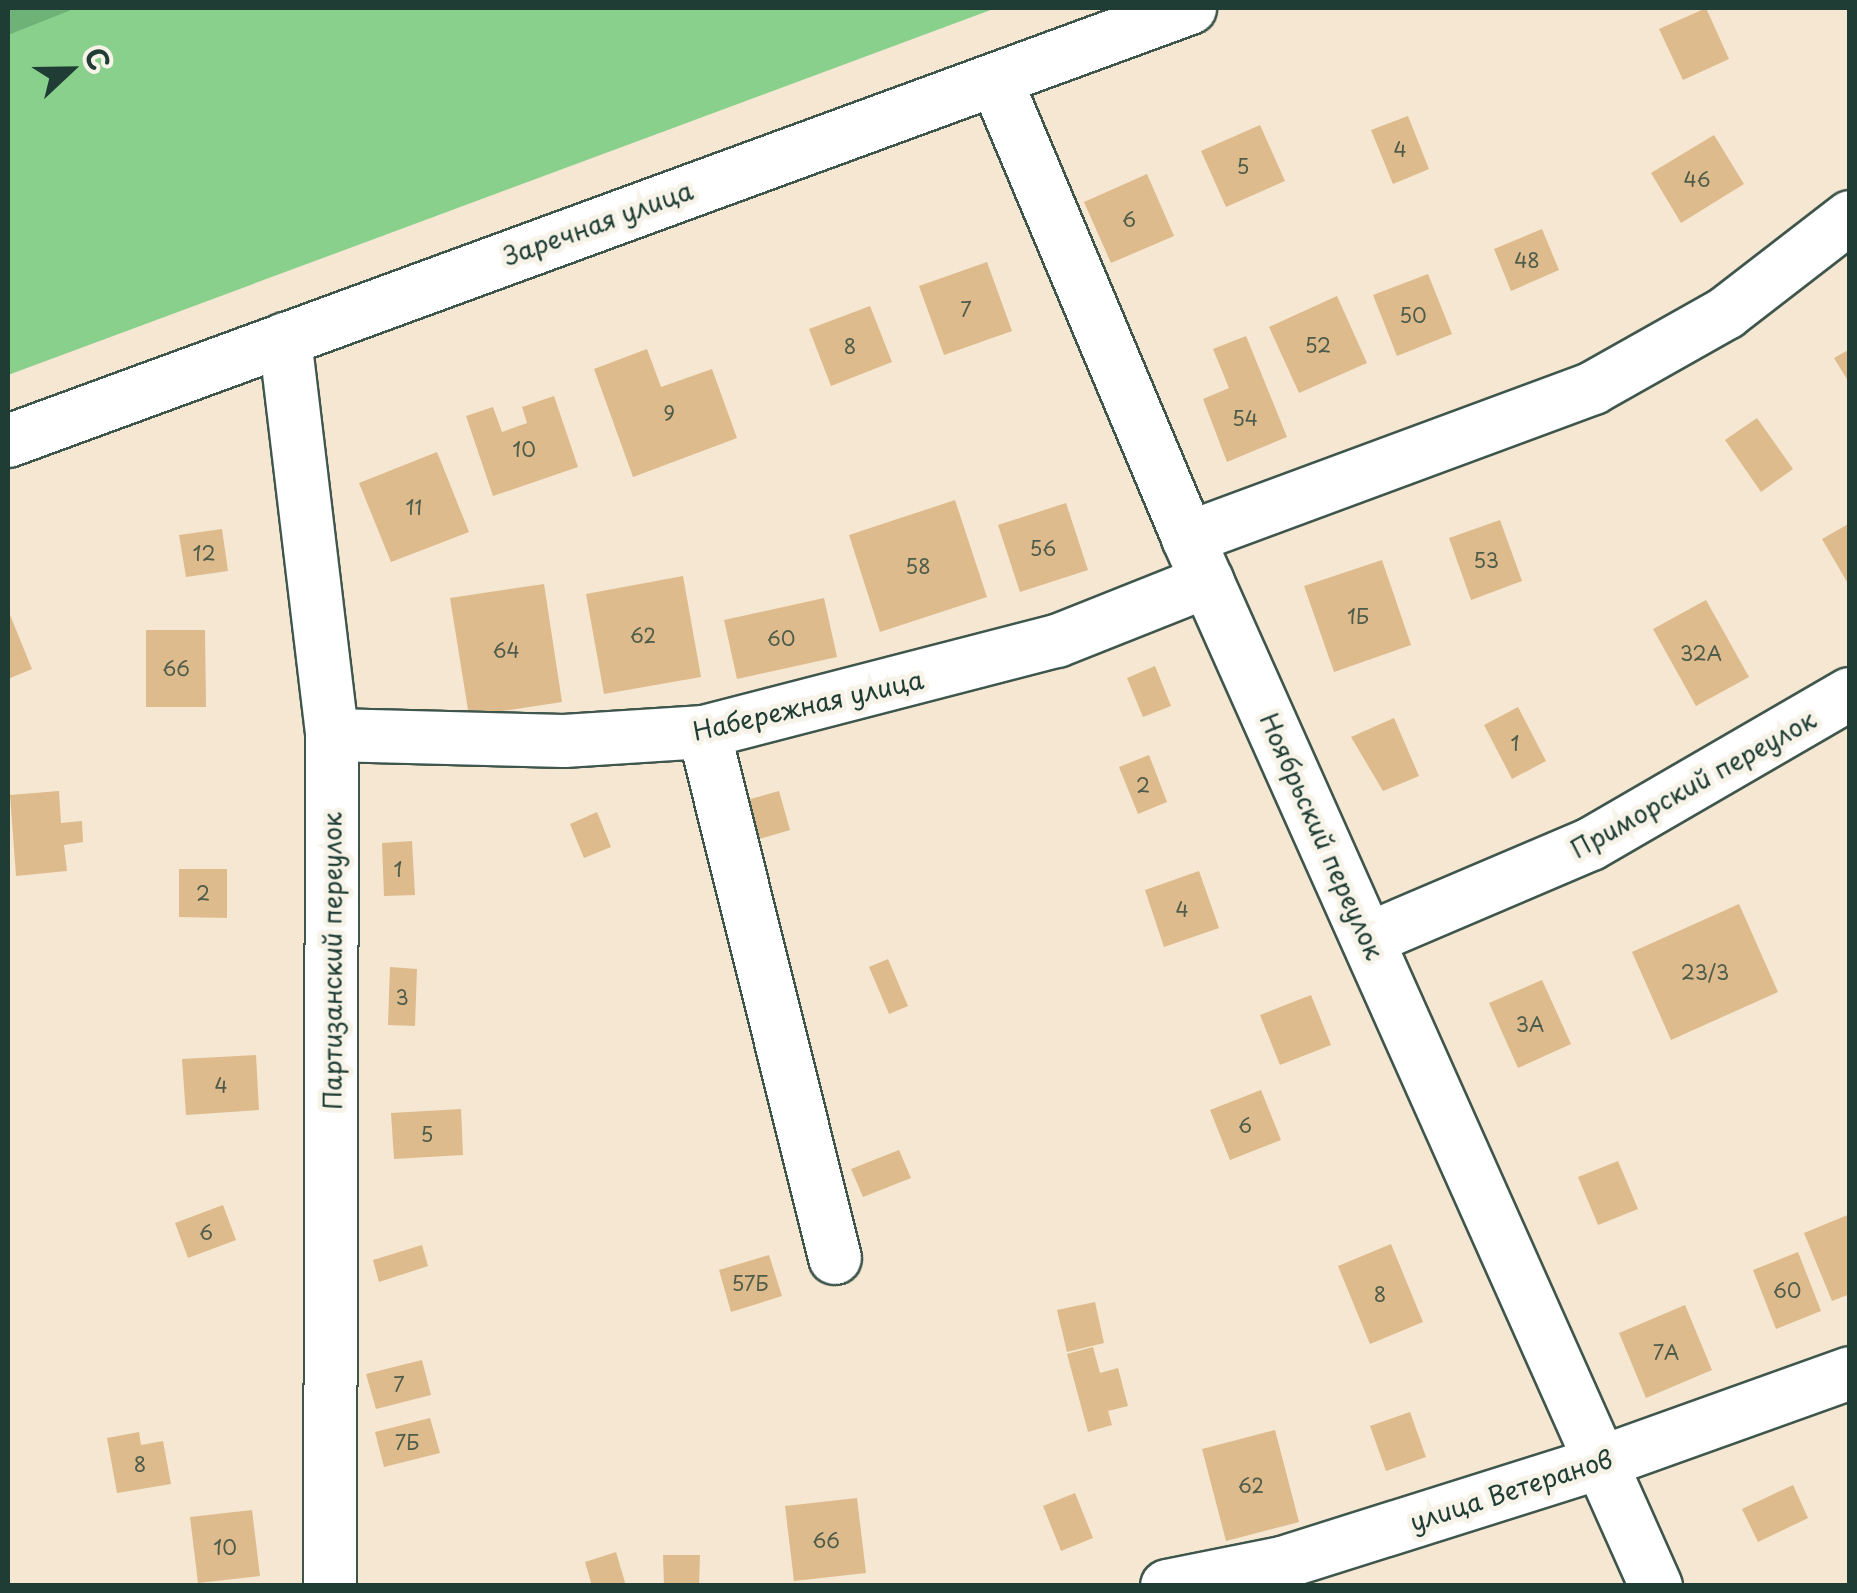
<!DOCTYPE html>
<meta charset="utf-8">
<style>
body{margin:0}
#map{position:relative;width:1857px;height:1593px;overflow:hidden;background:#f5e7d2;font-family:"Playpen Sans",sans-serif}
div>[style]{position:absolute}
[style*='--x']{left:calc(var(--x)*1px);top:calc(var(--y)*1px);width:calc(var(--w)*1px);rotate:calc(var(--a)*1deg)}
.green>*{inset:0;background:#88d08b}
.forest>*{inset:0;background:#6eb277}
.building>*{inset:0;background:#debb8c}
.roads{filter:drop-shadow(2px 0 #3f564c) drop-shadow(-2px 0 #3f564c) drop-shadow(0 2px #3f564c) drop-shadow(0 -2px #3f564c)}
.minor>*{height:52px;margin:-26px;padding:0 26px;transform-origin:26px;border-radius:26px;background:#fff}
span{translate:-50% -50%;white-space:nowrap;text-align:center;line-height:1.15;-webkit-text-stroke:10px #f7f3e8;paint-order:stroke}
.number-label{font-size:20px;color:#4f5c4a}
.number-label span{-webkit-text-stroke-width:0}
.street-label{font-size:25px;color:#1f3d34}
.frame{position:absolute;inset:0;border:10px solid #1f3d34;pointer-events:none}
.north{position:absolute;left:20px;top:20px;width:100px;height:100px;-webkit-text-stroke:8px #f7f3e8;paint-order:stroke;rotate:68deg;font-size:28px;font-weight:700;line-height:40px;text-align:center;color:#1f3d34}
.north::after{content:'';display:block;margin:auto;width:35px;height:45px;background:#1f3d34;clip-path:polygon(50% 0,100% 100%,50% 72%,0 100%)}
</style>
<div id="map">
<div class="green">
<i style="clip-path:polygon(8px 8px,996px 8px,8px 375px)"></i>
</div>
<div class="forest">
<i style="clip-path:polygon(8px 8px,76px 8px,8px 35px)"></i>
</div>
<div class="building">
<i style="clip-path:polygon(1706px 8px,1729px 59px,1683px 80px,1659px 29px)"></i>
<i style="clip-path:polygon(1408px 116px,1429px 169px,1393px 184px,1371px 130px)"></i>
<i style="clip-path:polygon(1260px 125px,1285px 181px,1226px 207px,1201px 151px)"></i>
<i style="clip-path:polygon(1714px 135px,1744px 184px,1681px 223px,1651px 173px)"></i>
<i style="clip-path:polygon(1147px 174px,1174px 236px,1111px 263px,1084px 202px)"></i>
<i style="clip-path:polygon(1542px 229px,1559px 270px,1511px 291px,1494px 249px)"></i>
<i style="clip-path:polygon(987px 262px,1012px 331px,944px 355px,919px 286px)"></i>
<i style="clip-path:polygon(1428px 274px,1452px 334px,1397px 356px,1373px 295px)"></i>
<i style="clip-path:polygon(1337px 296px,1367px 363px,1299px 393px,1269px 327px)"></i>
<i style="clip-path:polygon(870px 306px,892px 362px,831px 386px,809px 329px)"></i>
<i style="clip-path:polygon(1246px 336px,1287px 437px,1227px 462px,1203px 399px,1229px 388px,1213px 349px)"></i>
<i style="clip-path:polygon(647px 349px,661px 387px,712px 369px,737px 438px,633px 477px,594px 369px)"></i>
<i style="clip-path:polygon(1850px 349px,1850px 384px,1834px 358px)"></i>
<i style="clip-path:polygon(554px 396px,578px 467px,493px 496px,466px 416px,493px 407px,502px 432px,527px 423px,522px 407px)"></i>
<i style="clip-path:polygon(1757px 418px,1793px 469px,1761px 492px,1725px 440px)"></i>
<i style="clip-path:polygon(437px 452px,469px 532px,391px 562px,359px 483px)"></i>
<i style="clip-path:polygon(955px 500px,987px 597px,880px 632px,849px 535px)"></i>
<i style="clip-path:polygon(1066px 503px,1088px 570px,1020px 592px,998px 525px)"></i>
<i style="clip-path:polygon(1500px 520px,1522px 581px,1471px 600px,1449px 538px)"></i>
<i style="clip-path:polygon(1850px 523px,1850px 587px,1822px 539px)"></i>
<i style="clip-path:polygon(222px 529px,228px 571px,186px 577px,179px 535px)"></i>
<i style="clip-path:polygon(1382px 560px,1411px 645px,1334px 672px,1304px 586px)"></i>
<i style="clip-path:polygon(683px 576px,701px 677px,604px 694px,586px 594px)"></i>
<i style="clip-path:polygon(544px 584px,562px 702px,469px 716px,450px 598px)"></i>
<i style="clip-path:polygon(824px 598px,837px 657px,737px 679px,724px 620px)"></i>
<i style="clip-path:polygon(1706px 600px,1749px 677px,1696px 706px,1653px 629px)"></i>
<i style="clip-path:polygon(8px 610px,32px 669px,8px 679px)"></i>
<i style="clip-path:polygon(146px 630px,205px 630px,206px 707px,146px 707px)"></i>
<i style="clip-path:polygon(1155px 666px,1171px 706px,1143px 717px,1127px 678px)"></i>
<i style="clip-path:polygon(1518px 707px,1546px 761px,1512px 779px,1484px 725px)"></i>
<i style="clip-path:polygon(1394px 718px,1419px 776px,1383px 791px,1351px 737px)"></i>
<i style="clip-path:polygon(1149px 755px,1167px 802px,1138px 814px,1119px 767px)"></i>
<i style="clip-path:polygon(59px 791px,61px 823px,82px 821px,83px 842px,64px 845px,67px 871px,16px 876px,10px 795px)"></i>
<i style="clip-path:polygon(779px 791px,790px 830px,759px 839px,747px 800px)"></i>
<i style="clip-path:polygon(597px 812px,611px 847px,584px 858px,570px 824px)"></i>
<i style="clip-path:polygon(412px 841px,415px 895px,384px 896px,382px 843px)"></i>
<i style="clip-path:polygon(179px 869px,227px 869px,227px 918px,179px 917px)"></i>
<i style="clip-path:polygon(1199px 871px,1219px 928px,1164px 947px,1145px 890px)"></i>
<i style="clip-path:polygon(1739px 904px,1778px 992px,1671px 1040px,1632px 952px)"></i>
<i style="clip-path:polygon(888px 959px,908px 1006px,889px 1014px,869px 967px)"></i>
<i style="clip-path:polygon(390px 967px,417px 969px,415px 1026px,388px 1025px)"></i>
<i style="clip-path:polygon(1542px 980px,1571px 1044px,1518px 1068px,1489px 1003px)"></i>
<i style="clip-path:polygon(1311px 995px,1331px 1045px,1280px 1065px,1260px 1015px)"></i>
<i style="clip-path:polygon(256px 1055px,259px 1110px,186px 1115px,182px 1059px)"></i>
<i style="clip-path:polygon(1261px 1090px,1281px 1140px,1230px 1160px,1210px 1110px)"></i>
<i style="clip-path:polygon(461px 1109px,463px 1155px,394px 1159px,391px 1113px)"></i>
<i style="clip-path:polygon(899px 1150px,911px 1178px,863px 1197px,851px 1169px)"></i>
<i style="clip-path:polygon(1618px 1161px,1638px 1209px,1598px 1225px,1578px 1177px)"></i>
<i style="clip-path:polygon(223px 1205px,236px 1240px,188px 1258px,175px 1223px)"></i>
<i style="clip-path:polygon(1850px 1214px,1850px 1294px,1832px 1301px,1804px 1233px)"></i>
<i style="clip-path:polygon(1391px 1244px,1423px 1322px,1370px 1344px,1338px 1266px)"></i>
<i style="clip-path:polygon(422px 1245px,428px 1266px,379px 1282px,373px 1260px)"></i>
<i style="clip-path:polygon(1798px 1252px,1821px 1311px,1776px 1329px,1753px 1270px)"></i>
<i style="clip-path:polygon(769px 1255px,782px 1296px,731px 1312px,719px 1270px)"></i>
<i style="clip-path:polygon(1095px 1302px,1104px 1343px,1067px 1352px,1057px 1310px)"></i>
<i style="clip-path:polygon(1685px 1305px,1712px 1370px,1646px 1398px,1619px 1333px)"></i>
<i style="clip-path:polygon(1093px 1347px,1100px 1373px,1118px 1368px,1128px 1406px,1108px 1411px,1112px 1425px,1088px 1432px,1067px 1354px)"></i>
<i style="clip-path:polygon(422px 1360px,431px 1395px,376px 1409px,366px 1374px)"></i>
<i style="clip-path:polygon(1410px 1412px,1426px 1457px,1386px 1471px,1370px 1426px)"></i>
<i style="clip-path:polygon(430px 1418px,440px 1453px,384px 1467px,375px 1432px)"></i>
<i style="clip-path:polygon(1275px 1430px,1299px 1522px,1226px 1541px,1202px 1449px)"></i>
<i style="clip-path:polygon(139px 1432px,141px 1445px,163px 1441px,171px 1484px,117px 1493px,107px 1438px)"></i>
<i style="clip-path:polygon(1793px 1485px,1808px 1518px,1758px 1542px,1742px 1509px)"></i>
<i style="clip-path:polygon(1075px 1493px,1093px 1538px,1061px 1551px,1043px 1506px)"></i>
<i style="clip-path:polygon(857px 1498px,866px 1573px,794px 1581px,785px 1506px)"></i>
<i style="clip-path:polygon(252px 1510px,260px 1576px,198px 1583px,190px 1517px)"></i>
<i style="clip-path:polygon(616px 1552px,626px 1586px,592px 1586px,585px 1562px)"></i>
<i style="clip-path:polygon(663px 1555px,700px 1555px,699px 1586px,664px 1586px)"></i>
</div>
<div class="roads">
<div class="minor">
<i style="--x:997;--y:83;--w:493;--a:67.2"></i>
<i style="--x:1188;--y:538;--w:1148;--a:65.94"></i>
<i style="--x:285;--y:339;--w:399;--a:83.2"></i>
<i style="--x:332;--y:735;--w:851;--a:90.13"></i>
<i style="--x:8;--y:441;--w:1259;--a:-20.12"></i>
<i style="--x:1188;--y:538;--w:432;--a:-20.3"></i>
<i style="--x:1593;--y:388;--w:153;--a:-29.4"></i>
<i style="--x:1726;--y:313;--w:157;--a:-37.7"></i>
<i style="--x:704;--y:732;--w:542;--a:76.02"></i>
<i style="--x:332;--y:735;--w:232;--a:1.5"></i>
<i style="--x:564;--y:741;--w:140;--a:-3.7"></i>
<i style="--x:704;--y:732;--w:365;--a:-14.5"></i>
<i style="--x:1057;--y:641;--w:162;--a:-21.7"></i>
<i style="--x:1368;--y:939;--w:242;--a:-23.1"></i>
<i style="--x:1591;--y:844;--w:299;--a:-30.1"></i>
<i style="--x:1167;--y:1586;--w:117;--a:-11.3"></i>
<i style="--x:1282;--y:1563;--w:336;--a:-17.5"></i>
<i style="--x:1602;--y:1462;--w:263;--a:-19.7"></i>
</div>
</div>
<div class="number-label">
<span style="left:1400px;top:149px">4</span>
<span style="left:1243px;top:166px">5</span>
<span style="left:1697px;top:179px">46</span>
<span style="left:1129px;top:219px">6</span>
<span style="left:1527px;top:260px">48</span>
<span style="left:966px;top:309px">7</span>
<span style="left:1413px;top:315px">50</span>
<span style="left:1318px;top:345px">52</span>
<span style="left:850px;top:346px">8</span>
<span style="left:669px;top:413px">9</span>
<span style="left:1245px;top:418px">54</span>
<span style="left:524px;top:449px">10</span>
<span style="left:414px;top:507px">11</span>
<span style="left:1043px;top:548px">56</span>
<span style="left:204px;top:553px">12</span>
<span style="left:1486px;top:560px">53</span>
<span style="left:918px;top:566px">58</span>
<span style="left:1358px;top:616px">1Б</span>
<span style="left:643px;top:635px">62</span>
<span style="left:781px;top:638px">60</span>
<span style="left:506px;top:650px">64</span>
<span style="left:1701px;top:653px">32А</span>
<span style="left:176px;top:668px">66</span>
<span style="left:1515px;top:743px">1</span>
<span style="left:1143px;top:785px">2</span>
<span style="left:398px;top:869px">1</span>
<span style="left:203px;top:893px">2</span>
<span style="left:1182px;top:909px">4</span>
<span style="left:1705px;top:972px">23/3</span>
<span style="left:402px;top:997px">3</span>
<span style="left:1530px;top:1024px">3А</span>
<span style="left:221px;top:1085px">4</span>
<span style="left:1245px;top:1125px">6</span>
<span style="left:427px;top:1134px">5</span>
<span style="left:206px;top:1232px">6</span>
<span style="left:750px;top:1283px">57Б</span>
<span style="left:1787px;top:1290px">60</span>
<span style="left:1380px;top:1294px">8</span>
<span style="left:1666px;top:1352px">7А</span>
<span style="left:399px;top:1384px">7</span>
<span style="left:407px;top:1442px">7Б</span>
<span style="left:140px;top:1464px">8</span>
<span style="left:1251px;top:1485px">62</span>
<span style="left:826px;top:1540px">66</span>
<span style="left:225px;top:1547px">10</span>
</div>
<div class="street-label">
<span style="left:598px;top:223px;rotate:-20deg">Заречная улица</span>
<span style="left:808px;top:705px;rotate:-13deg">Набережная улица</span>
<span style="left:1693px;top:784px;rotate:-29deg">Приморский переулок</span>
<span style="left:1322px;top:836px;rotate:66deg">Ноябрьский переулок</span>
<span style="left:332px;top:961px;rotate:-90deg">Партизанский переулок</span>
<span style="left:1511px;top:1490px;rotate:-18deg">улица Ветеранов</span>
</div>
<div class="frame"></div>
<div class="north">С</div>
</div>
